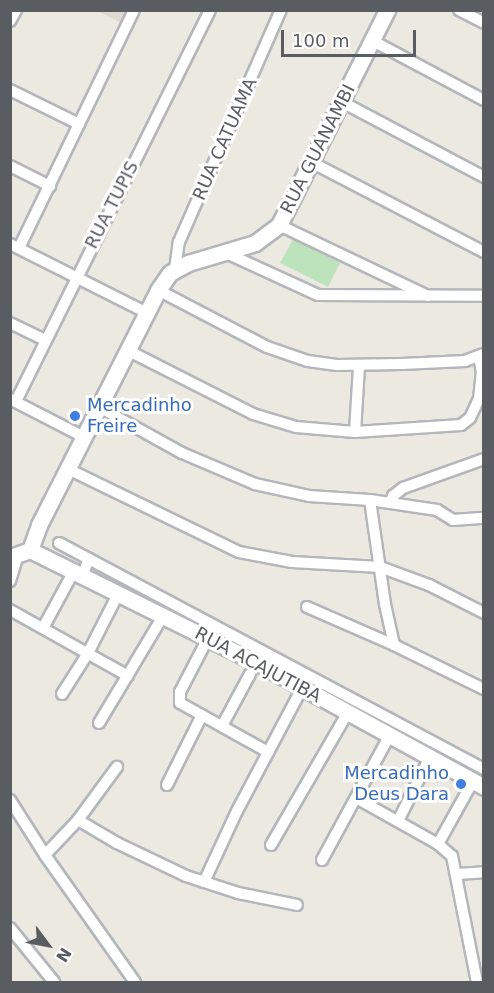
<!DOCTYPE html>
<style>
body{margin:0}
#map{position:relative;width:494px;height:993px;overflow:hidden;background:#ece9e0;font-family:"DejaVu Sans",sans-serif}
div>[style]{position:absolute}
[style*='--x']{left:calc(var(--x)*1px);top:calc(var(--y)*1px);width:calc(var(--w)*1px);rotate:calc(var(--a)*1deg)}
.education>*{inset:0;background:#dedad1}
.green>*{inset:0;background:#bde3bc}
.roads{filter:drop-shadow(2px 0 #b3b6bb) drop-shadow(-2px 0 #b3b6bb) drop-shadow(0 2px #b3b6bb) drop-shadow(0 -2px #b3b6bb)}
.street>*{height:10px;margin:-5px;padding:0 5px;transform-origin:5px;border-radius:5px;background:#fff}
.secondary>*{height:15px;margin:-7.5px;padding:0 7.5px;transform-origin:7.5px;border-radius:7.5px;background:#fff}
.dots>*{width:16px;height:16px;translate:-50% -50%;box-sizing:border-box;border:3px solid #fff;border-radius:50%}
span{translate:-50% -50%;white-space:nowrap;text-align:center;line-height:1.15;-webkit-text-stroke:6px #fff;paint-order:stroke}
.street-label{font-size:18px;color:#595c61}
.shop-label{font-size:18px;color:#366cbe}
.left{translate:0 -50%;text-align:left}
.right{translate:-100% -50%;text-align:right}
.frame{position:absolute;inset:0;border:12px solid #595c61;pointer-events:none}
.north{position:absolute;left:18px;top:915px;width:60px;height:60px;-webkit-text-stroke:4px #fff;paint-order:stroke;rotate:122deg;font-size:16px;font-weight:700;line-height:24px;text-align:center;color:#595c61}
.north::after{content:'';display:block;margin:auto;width:21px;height:27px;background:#595c61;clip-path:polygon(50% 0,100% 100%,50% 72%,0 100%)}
.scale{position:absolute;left:281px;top:30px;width:135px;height:27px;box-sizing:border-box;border:3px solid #595c61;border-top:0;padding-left:8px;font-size:18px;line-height:21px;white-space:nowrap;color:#595c61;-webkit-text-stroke:4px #fff;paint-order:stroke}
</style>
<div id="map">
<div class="education">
<i style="clip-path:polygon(97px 11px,127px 11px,121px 23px)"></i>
</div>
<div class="green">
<i style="clip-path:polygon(293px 239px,340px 263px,328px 287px,280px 263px)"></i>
</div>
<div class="roads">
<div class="street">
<i style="--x:459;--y:10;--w:28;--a:27"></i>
<i style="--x:10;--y:21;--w:13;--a:-61"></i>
<i style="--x:371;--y:40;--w:128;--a:28"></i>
<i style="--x:10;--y:90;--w:77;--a:26.2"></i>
<i style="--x:342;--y:102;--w:161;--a:27.8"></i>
<i style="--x:311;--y:162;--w:195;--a:27.5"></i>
<i style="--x:10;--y:166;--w:45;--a:26.6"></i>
<i style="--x:279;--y:225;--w:165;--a:25.5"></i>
<i style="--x:10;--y:244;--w:153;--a:26.7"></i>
<i style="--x:19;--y:248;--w:264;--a:-64.2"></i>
<i style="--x:224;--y:252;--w:103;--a:24.6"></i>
<i style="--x:318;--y:295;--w:166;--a:0.3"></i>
<i style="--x:175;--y:269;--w:27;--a:-82"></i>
<i style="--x:179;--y:242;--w:253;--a:-66.3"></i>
<i style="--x:158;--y:290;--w:123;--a:27.6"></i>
<i style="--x:267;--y:347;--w:43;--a:18.9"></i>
<i style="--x:308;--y:361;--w:29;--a:8"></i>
<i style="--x:337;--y:365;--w:65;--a:-0.9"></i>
<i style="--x:402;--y:364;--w:63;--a:-2.7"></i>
<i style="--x:465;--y:361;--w:19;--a:-21"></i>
<i style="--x:10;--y:323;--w:39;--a:26"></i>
<i style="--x:129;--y:351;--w:139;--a:26.9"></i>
<i style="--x:253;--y:414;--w:45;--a:16.8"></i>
<i style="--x:296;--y:427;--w:59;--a:4.8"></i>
<i style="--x:355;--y:432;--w:106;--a:-3.8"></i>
<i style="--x:461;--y:425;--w:11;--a:-38"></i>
<i style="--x:470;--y:418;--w:21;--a:-65"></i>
<i style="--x:479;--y:399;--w:27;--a:-84"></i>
<i style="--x:482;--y:372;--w:16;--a:-101"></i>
<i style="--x:10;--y:399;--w:83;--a:27.2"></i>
<i style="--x:16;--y:401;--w:436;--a:-63.6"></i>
<i style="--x:99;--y:407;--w:95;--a:29"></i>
<i style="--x:182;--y:453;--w:79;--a:23"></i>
<i style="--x:255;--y:484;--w:55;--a:12.5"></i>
<i style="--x:309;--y:496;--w:61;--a:3.8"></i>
<i style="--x:370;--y:500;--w:105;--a:81.8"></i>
<i style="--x:385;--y:604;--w:42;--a:77.6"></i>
<i style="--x:355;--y:432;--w:66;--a:-86.5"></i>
<i style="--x:68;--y:469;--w:190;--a:25.9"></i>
<i style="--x:239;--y:552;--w:54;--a:10.7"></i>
<i style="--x:292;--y:562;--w:88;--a:3.3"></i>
<i style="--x:380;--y:567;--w:52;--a:20.2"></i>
<i style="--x:429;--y:585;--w:62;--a:27"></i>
<i style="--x:370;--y:500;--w:68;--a:8.5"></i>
<i style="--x:437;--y:510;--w:19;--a:32"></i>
<i style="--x:453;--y:520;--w:31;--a:-4"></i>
<i style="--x:390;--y:503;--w:8;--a:-67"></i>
<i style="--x:393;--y:496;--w:13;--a:-39"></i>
<i style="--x:403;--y:488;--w:86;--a:-19.7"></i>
<i style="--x:59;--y:543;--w:34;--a:28"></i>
<i style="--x:82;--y:576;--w:18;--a:-68"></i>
<i style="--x:89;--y:559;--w:447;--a:28"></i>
<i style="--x:10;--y:581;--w:28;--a:-73"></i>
<i style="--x:307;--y:607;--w:95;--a:23.6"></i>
<i style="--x:394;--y:645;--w:100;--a:26.1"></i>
<i style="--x:10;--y:610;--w:135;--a:29.2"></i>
<i style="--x:43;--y:628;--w:65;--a:-61.5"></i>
<i style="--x:208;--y:638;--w:61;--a:117.4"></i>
<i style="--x:180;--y:692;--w:11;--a:90"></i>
<i style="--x:180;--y:703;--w:101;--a:29.1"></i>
<i style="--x:62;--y:694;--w:49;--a:-57.6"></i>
<i style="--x:88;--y:653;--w:66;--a:-63"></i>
<i style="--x:99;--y:723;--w:125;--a:-59.1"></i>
<i style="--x:222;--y:726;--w:59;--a:-61.7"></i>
<i style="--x:167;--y:785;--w:78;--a:-63.4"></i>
<i style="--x:356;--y:798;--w:94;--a:29.3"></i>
<i style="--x:438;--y:844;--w:18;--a:41"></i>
<i style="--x:452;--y:856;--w:128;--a:78.8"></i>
<i style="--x:10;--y:800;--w:65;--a:57.5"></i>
<i style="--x:45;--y:855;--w:156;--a:54.7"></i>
<i style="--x:78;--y:820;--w:45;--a:30.5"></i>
<i style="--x:117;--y:843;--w:76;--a:25.6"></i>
<i style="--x:186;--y:876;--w:55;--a:18.1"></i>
<i style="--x:238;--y:893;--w:60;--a:11.5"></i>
<i style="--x:398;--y:821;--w:72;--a:-63.4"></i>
<i style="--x:438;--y:844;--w:72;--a:-60.9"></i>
<i style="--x:271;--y:845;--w:154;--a:-59.9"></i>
<i style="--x:45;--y:855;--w:48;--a:-46.7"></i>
<i style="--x:78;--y:820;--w:66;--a:-53.7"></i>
<i style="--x:322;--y:860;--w:142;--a:-61.5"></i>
<i style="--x:458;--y:874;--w:26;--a:-4"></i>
<i style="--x:204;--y:882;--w:78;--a:-65.1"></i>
<i style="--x:237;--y:811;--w:139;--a:-62.1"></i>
<i style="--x:10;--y:928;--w:70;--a:50.8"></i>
</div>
<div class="secondary">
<i style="--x:30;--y:550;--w:252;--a:26.4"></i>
<i style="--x:256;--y:662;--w:260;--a:28.7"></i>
<i style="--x:10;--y:557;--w:21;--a:-19"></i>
<i style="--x:30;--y:550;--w:27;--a:-70"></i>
<i style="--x:39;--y:525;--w:263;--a:-63.1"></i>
<i style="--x:158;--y:290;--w:21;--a:-55"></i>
<i style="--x:170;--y:273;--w:21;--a:-29"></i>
<i style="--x:188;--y:263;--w:70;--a:-16.6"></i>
<i style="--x:255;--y:243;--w:30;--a:-37"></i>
<i style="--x:279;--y:225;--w:241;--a:-63.3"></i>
</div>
</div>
<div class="dots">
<i style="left:75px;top:416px;background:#3f7fe0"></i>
<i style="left:461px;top:784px;background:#3f7fe0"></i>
</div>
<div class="street-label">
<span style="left:225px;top:139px;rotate:-66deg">RUA CATUAMA</span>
<span style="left:318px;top:149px;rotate:-63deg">RUA GUANAMBI</span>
<span style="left:112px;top:205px;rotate:-63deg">RUA TUPIS</span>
<span style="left:258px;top:665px;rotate:28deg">RUA ACAJUTIBA</span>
</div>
<div class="shop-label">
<span class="left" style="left:87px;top:416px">Mercadinho<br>Freire</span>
<span class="right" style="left:449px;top:784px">Mercadinho<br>Deus Dara</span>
</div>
<div class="frame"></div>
<div class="north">N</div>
<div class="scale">100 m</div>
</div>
